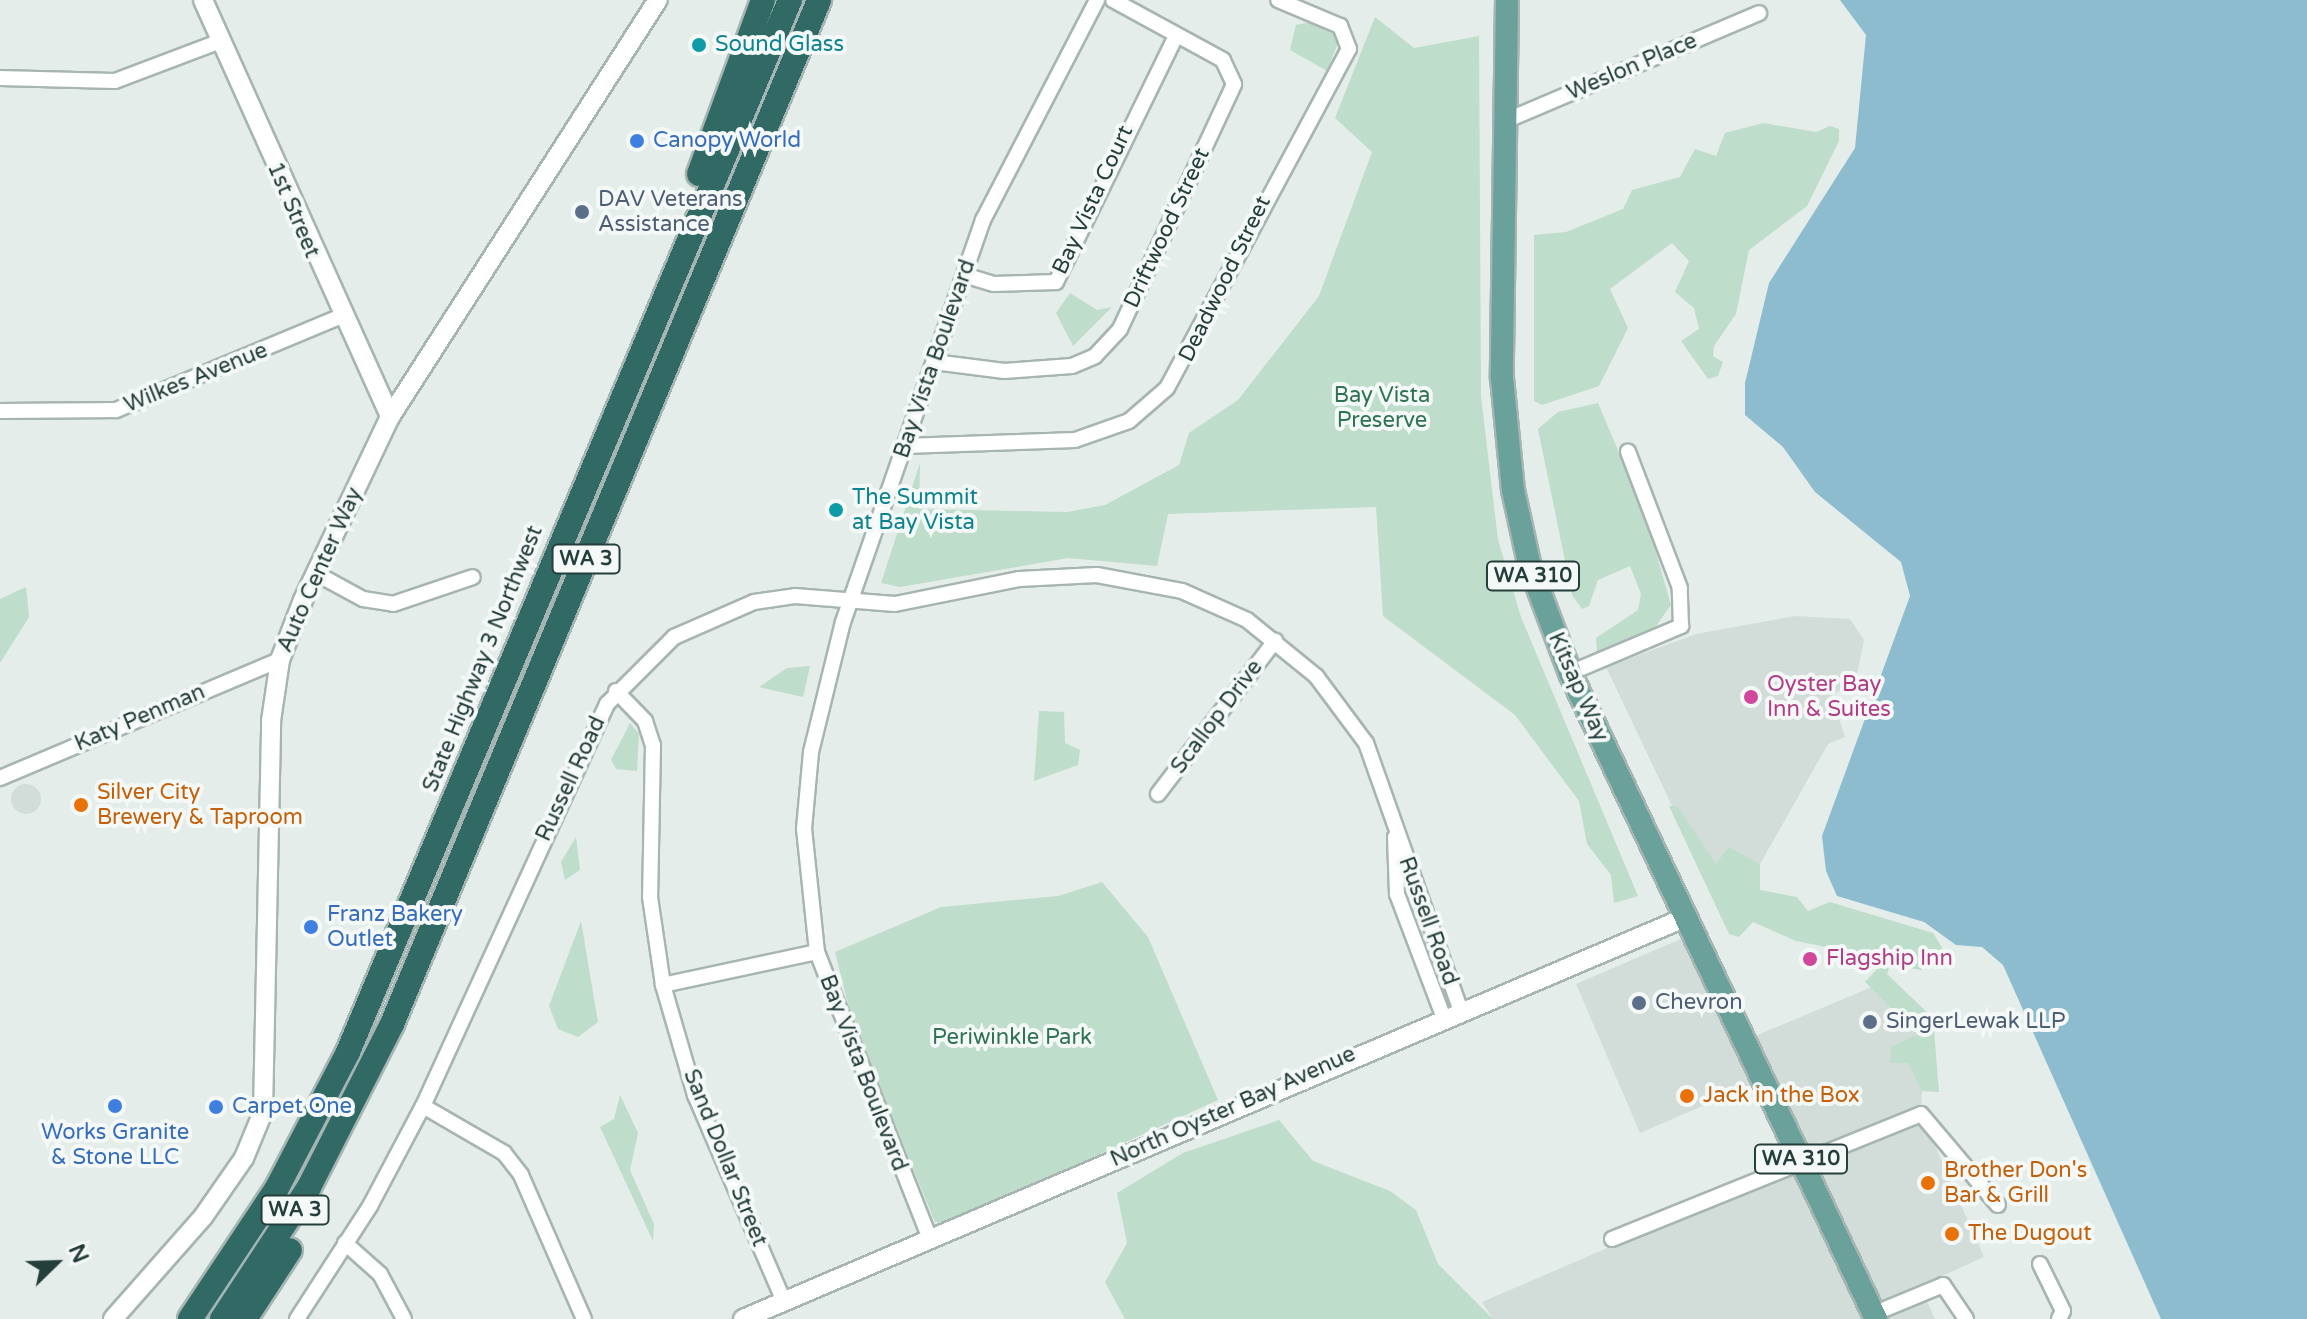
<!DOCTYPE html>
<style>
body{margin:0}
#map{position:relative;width:2307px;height:1319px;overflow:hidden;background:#e4edea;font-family:"Varela Round",sans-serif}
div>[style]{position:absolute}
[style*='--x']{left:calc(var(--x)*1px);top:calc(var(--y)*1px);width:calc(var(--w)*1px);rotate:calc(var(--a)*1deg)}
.built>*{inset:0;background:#d2ddd9}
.round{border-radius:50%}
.green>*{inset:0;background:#beddcb}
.water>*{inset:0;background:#8ebccf}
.roads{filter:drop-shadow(2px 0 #a7b5b2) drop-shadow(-2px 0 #a7b5b2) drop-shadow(0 2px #a7b5b2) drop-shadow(0 -2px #a7b5b2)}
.minor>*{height:14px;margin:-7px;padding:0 7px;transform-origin:7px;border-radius:7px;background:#fff}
.tertiary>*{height:18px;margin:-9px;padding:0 9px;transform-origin:9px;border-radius:9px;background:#fff}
.primary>*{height:22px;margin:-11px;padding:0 11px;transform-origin:11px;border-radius:11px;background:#6aa19a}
.motorway>*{height:24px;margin:-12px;padding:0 12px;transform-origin:12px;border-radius:12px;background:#316965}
.dots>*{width:22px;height:22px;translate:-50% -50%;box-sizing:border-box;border:4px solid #f4f9f8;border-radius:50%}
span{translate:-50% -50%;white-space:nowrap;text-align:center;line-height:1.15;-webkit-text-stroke:8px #f4f9f8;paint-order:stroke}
.shield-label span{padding:2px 6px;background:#f4f9f8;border:2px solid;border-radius:6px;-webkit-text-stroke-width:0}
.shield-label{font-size:20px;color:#243e3b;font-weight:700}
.culture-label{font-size:22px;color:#0d838f}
.left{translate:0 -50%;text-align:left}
.street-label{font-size:22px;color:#243e3b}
.shop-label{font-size:22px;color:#366cbe}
.service-label{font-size:22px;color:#4e5e75}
.park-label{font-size:22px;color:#2f7353}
.hotel-label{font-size:22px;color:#b23c85}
.food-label{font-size:22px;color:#c56008}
.north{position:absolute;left:16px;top:1223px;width:80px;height:80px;-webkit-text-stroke:6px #f4f9f8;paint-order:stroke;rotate:67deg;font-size:22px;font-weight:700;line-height:32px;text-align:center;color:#243e3b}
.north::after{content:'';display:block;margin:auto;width:28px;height:36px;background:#243e3b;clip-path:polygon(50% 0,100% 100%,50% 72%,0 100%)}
</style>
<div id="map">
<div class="built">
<i style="clip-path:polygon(1795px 616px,1850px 619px,1864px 640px,1855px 685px,1831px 694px,1845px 737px,1828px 744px,1760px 864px,1745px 856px,1703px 871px,1606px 667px,1696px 634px)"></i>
<i class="round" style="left:11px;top:784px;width:30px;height:30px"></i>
<i style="clip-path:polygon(1690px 935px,1760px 1081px,1640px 1133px,1576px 984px)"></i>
<i style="clip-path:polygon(1884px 982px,1925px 1033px,1921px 1114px,1984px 1257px,1920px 1286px,1935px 1319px,1879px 1319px,1748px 1039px)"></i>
<i style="clip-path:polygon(1800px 1165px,1871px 1319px,1493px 1319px,1482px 1302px)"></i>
</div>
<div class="green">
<i style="clip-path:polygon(1375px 17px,1414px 48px,1479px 36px,1481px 396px,1498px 540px,1521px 617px,1638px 896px,1614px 903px,1611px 875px,1587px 844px,1579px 801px,1515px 715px,1383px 616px,1376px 507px,1168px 514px,1157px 566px,1068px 558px,900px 587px,881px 583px,920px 463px,919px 509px,1067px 512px,1105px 505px,1179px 465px,1189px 433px,1238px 400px,1319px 296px,1372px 152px,1335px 118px)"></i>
<i style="clip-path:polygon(1311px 22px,1340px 38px,1327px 71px,1290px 50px,1296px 25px)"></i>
<i style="clip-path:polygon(1763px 123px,1816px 132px,1830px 126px,1839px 129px,1839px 141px,1807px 206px,1749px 250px,1736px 314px,1714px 346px,1713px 356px,1723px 362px,1718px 376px,1708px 379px,1681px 341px,1699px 329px,1694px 308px,1675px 292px,1689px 261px,1672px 243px,1610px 289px,1628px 328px,1599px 386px,1542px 405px,1534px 401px,1534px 235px,1566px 232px,1623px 209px,1632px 190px,1680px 177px,1695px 149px,1716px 156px,1725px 133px)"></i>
<i style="clip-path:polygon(1070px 293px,1097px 310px,1112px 307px,1073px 346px,1056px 313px)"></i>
<i style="clip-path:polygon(1598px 403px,1645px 514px,1671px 605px,1654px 629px,1597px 653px,1596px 638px,1638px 610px,1641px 594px,1630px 566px,1598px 580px,1589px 606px,1582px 609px,1572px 595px,1538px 429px,1558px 412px)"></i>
<i style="clip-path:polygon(26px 587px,29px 617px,0 663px,0 599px)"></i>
<i style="clip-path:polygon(810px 666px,803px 697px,759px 687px,787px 668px)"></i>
<i style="clip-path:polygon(1039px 711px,1064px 712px,1065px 743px,1080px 750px,1078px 765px,1034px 781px)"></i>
<i style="clip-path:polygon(630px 723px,639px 734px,637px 771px,616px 769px,611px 760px)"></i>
<i style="clip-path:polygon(1669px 806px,1677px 806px,1716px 864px,1729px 847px,1760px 864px,1760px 890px,1797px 897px,1808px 911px,1830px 902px,1933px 933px,1944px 951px,1935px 963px,1921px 970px,1890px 965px,1887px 974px,1933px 1018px,1939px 1092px,1922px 1091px,1908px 1063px,1890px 1063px,1891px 1047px,1918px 1034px,1865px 982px,1876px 970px,1872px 956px,1796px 941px,1753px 922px,1739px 937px,1729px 934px)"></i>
<i style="clip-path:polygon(576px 837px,580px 870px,565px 880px,561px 862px)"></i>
<i style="clip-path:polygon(1102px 882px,1148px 937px,1218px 1100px,949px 1223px,935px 1222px,852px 1020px,835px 952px,941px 907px,1058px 896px)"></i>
<i style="clip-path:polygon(581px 921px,598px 1022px,578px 1037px,558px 1029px,549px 1006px)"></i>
<i style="clip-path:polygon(620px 1095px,638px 1133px,630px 1170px,654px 1224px,653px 1241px,600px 1127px,614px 1119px)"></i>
<i style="clip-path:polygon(1279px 1120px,1313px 1161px,1390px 1191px,1416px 1210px,1438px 1264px,1493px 1319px,1125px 1319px,1105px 1282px,1127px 1243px,1117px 1193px,1183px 1153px)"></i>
</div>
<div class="water">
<i style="clip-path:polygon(1840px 0,2307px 0,2307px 1319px,2161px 1319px,2003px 965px,1982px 947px,1956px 945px,1924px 922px,1837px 896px,1826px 871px,1822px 836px,1910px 596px,1901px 562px,1815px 492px,1783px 447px,1745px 415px,1745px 383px,1769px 283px,1855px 148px,1866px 35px)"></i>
</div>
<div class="roads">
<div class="minor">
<i style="--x:0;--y:78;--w:115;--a:1.5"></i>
<i style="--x:115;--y:81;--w:113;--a:-20.7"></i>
<i style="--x:1505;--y:121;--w:276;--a:-23"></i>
<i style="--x:964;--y:275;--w:31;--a:17"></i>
<i style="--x:994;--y:284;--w:62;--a:-1.8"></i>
<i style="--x:1056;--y:282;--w:274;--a:-64"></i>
<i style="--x:934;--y:362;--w:71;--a:7.3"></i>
<i style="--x:1004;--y:371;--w:68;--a:-4.2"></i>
<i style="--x:1072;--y:366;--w:25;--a:-23"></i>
<i style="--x:1095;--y:356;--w:37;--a:-47"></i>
<i style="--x:1120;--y:329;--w:270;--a:-65"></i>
<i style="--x:1234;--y:84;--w:26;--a:-115"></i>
<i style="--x:1223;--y:60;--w:125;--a:-151.4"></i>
<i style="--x:0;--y:411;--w:116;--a:-0.5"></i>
<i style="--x:116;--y:410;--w:242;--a:-22.6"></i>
<i style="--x:905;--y:446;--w:170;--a:-2"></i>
<i style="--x:1075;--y:440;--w:57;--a:-19.4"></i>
<i style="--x:1129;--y:421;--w:50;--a:-41"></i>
<i style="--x:1167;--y:388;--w:385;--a:-61.8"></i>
<i style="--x:1349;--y:49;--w:25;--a:-111"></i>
<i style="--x:1340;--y:26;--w:67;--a:-157.2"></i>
<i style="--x:317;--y:574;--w:52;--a:28.5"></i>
<i style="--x:363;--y:599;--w:30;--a:9"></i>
<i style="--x:393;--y:604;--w:84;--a:-18.6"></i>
<i style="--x:1570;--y:673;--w:121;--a:-22.9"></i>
<i style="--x:1681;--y:626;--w:38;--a:-92"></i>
<i style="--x:1680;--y:588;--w:146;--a:-110.9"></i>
<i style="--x:616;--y:691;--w:42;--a:46"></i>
<i style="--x:645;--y:721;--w:25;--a:72"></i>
<i style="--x:653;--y:745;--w:152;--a:91.1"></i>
<i style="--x:650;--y:897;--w:89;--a:81.6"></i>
<i style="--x:663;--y:985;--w:115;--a:73.8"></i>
<i style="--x:695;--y:1095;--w:225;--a:66.7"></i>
<i style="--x:0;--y:778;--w:304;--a:-22.9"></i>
<i style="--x:1158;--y:794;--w:193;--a:-52.6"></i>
<i style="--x:1395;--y:837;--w:57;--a:88"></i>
<i style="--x:1397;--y:894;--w:130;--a:69.3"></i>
<i style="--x:663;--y:985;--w:157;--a:-12.1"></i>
<i style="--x:423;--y:1106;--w:94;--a:30.1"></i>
<i style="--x:504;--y:1153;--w:28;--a:52"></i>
<i style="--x:521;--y:1175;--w:157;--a:66.4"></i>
<i style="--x:930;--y:1239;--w:308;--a:-111.5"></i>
<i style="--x:817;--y:952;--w:124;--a:-96"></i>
<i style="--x:804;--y:829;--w:77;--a:-84.8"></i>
<i style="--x:811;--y:752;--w:134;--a:-76.2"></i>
<i style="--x:843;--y:622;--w:426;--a:-70.8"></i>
<i style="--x:983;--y:220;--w:248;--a:-62.6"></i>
<i style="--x:1612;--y:1239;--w:333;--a:-22"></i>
<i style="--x:1921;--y:1114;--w:119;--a:49.8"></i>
<i style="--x:345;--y:1243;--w:47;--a:41.5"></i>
<i style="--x:380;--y:1274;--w:51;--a:61.9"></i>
<i style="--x:2040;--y:1264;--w:52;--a:63.9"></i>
<i style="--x:2063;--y:1311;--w:9;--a:117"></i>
<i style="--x:1873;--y:1314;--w:76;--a:-22.5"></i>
<i style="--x:1943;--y:1285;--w:41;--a:55.9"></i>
<i style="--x:297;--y:1319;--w:135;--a:-57.1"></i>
<i style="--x:370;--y:1206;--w:113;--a:-62.1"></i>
<i style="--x:423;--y:1106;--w:442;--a:-65.4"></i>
<i style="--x:607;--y:704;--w:95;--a:-45"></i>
<i style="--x:674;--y:637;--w:87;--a:-23.6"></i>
<i style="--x:754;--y:602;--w:41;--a:-8.3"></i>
<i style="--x:795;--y:596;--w:100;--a:4.6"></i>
<i style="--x:895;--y:604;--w:126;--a:-11.4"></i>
<i style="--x:1019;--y:579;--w:78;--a:-2.9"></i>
<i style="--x:1097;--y:575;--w:86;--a:10.7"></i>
<i style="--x:1182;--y:591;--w:71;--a:24"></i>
<i style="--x:1247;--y:620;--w:89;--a:39.1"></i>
<i style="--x:1316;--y:676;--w:84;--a:53.3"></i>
<i style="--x:1366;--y:743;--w:281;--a:70.5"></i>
</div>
<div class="tertiary">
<i style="--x:203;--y:0;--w:457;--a:65.8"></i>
<i style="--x:113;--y:1319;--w:136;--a:-48.6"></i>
<i style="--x:203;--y:1217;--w:72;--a:-55.2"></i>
<i style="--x:244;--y:1158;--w:50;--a:-67.6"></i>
<i style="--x:263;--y:1112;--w:391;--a:-88.8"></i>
<i style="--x:271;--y:721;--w:62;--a:-81.6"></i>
<i style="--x:280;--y:660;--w:64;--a:-69"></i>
<i style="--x:303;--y:600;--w:203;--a:-64.6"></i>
<i style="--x:390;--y:417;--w:496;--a:-57.3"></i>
<i style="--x:743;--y:1319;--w:1023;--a:-23.08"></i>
</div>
<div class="primary">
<i style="--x:1507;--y:0;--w:378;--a:90.8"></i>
<i style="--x:1502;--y:378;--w:113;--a:84.4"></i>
<i style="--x:1513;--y:490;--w:79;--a:77.6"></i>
<i style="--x:1530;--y:567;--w:113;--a:69.3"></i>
<i style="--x:1570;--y:673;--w:715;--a:64.65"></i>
</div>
<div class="motorway">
<i style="--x:699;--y:174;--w:185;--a:-69.8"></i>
<i style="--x:190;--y:1319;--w:157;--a:-56.4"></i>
<i style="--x:277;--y:1188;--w:153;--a:-62.4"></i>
<i style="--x:348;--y:1052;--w:1141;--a:-67.21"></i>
<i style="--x:222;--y:1319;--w:158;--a:-56.6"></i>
<i style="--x:309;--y:1187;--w:183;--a:-63"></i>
<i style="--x:392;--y:1024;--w:1109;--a:-67.36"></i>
<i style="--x:245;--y:1319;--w:82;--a:-56.9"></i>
</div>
</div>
<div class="dots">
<i style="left:699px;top:45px;background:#0f9aa8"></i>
<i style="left:637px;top:141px;background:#3f7fe0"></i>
<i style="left:582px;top:212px;background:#5c6f8a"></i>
<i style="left:836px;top:510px;background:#0f9aa8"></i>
<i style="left:1751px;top:697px;background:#d1479c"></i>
<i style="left:81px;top:805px;background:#e8710a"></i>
<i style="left:311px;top:927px;background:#3f7fe0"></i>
<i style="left:1810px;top:959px;background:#d1479c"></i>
<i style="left:1639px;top:1003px;background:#5c6f8a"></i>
<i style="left:1870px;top:1022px;background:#5c6f8a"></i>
<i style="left:1687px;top:1096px;background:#e8710a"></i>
<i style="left:115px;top:1106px;background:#3f7fe0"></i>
<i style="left:216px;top:1107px;background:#3f7fe0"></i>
<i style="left:1928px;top:1183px;background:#e8710a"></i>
<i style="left:1952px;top:1234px;background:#e8710a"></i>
</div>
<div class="shield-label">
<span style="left:586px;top:559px">WA 3</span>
<span style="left:1533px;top:576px">WA 310</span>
<span style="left:1801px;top:1159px">WA 310</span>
<span style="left:295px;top:1210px">WA 3</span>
</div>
<div class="culture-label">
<span class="left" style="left:715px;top:45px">Sound Glass</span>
<span class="left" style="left:852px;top:510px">The Summit<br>at Bay Vista</span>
</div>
<div class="street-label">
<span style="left:1632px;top:67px;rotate:-23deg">Weslon Place</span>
<span style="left:1093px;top:200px;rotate:-65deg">Bay Vista Court</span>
<span style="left:293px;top:210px;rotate:67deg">1st Street</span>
<span style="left:1167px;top:228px;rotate:-65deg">Driftwood Street</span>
<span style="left:1225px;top:279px;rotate:-64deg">Deadwood Street</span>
<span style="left:935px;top:359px;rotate:-71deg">Bay Vista Boulevard</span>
<span style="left:196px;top:378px;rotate:-22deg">Wilkes Avenue</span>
<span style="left:320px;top:570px;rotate:-66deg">Auto Center Way</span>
<span style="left:483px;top:659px;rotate:-68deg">State Highway 3 Northwest</span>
<span style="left:1578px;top:687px;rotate:66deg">Kitsap Way</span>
<span style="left:1217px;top:717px;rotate:-53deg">Scallop Drive</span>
<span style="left:140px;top:718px;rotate:-23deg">Katy Penman</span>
<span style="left:571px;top:779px;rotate:-65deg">Russell Road</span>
<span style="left:1428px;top:921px;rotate:70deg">Russell Road</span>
<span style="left:863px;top:1073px;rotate:69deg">Bay Vista Boulevard</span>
<span style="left:1233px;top:1107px;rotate:-24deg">North Oyster Bay Avenue</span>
<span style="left:725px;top:1158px;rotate:68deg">Sand Dollar Street</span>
</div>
<div class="shop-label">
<span class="left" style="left:653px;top:141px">Canopy World</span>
<span class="left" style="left:327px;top:927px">Franz Bakery<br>Outlet</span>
<span class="left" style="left:232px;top:1107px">Carpet One</span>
<span style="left:115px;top:1145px">Works Granite<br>&amp; Stone LLC</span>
</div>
<div class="service-label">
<span class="left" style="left:598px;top:212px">DAV Veterans<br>Assistance</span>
<span class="left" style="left:1655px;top:1003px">Chevron</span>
<span class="left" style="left:1886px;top:1022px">SingerLewak LLP</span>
</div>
<div class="park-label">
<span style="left:1382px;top:408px">Bay Vista<br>Preserve</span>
<span style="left:1012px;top:1038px">Periwinkle Park</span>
</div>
<div class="hotel-label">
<span class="left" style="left:1767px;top:697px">Oyster Bay<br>Inn &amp; Suites</span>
<span class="left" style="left:1826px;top:959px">Flagship Inn</span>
</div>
<div class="food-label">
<span class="left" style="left:97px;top:805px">Silver City<br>Brewery &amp; Taproom</span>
<span class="left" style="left:1703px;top:1096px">Jack in the Box</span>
<span class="left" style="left:1944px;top:1183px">Brother Don's<br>Bar &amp; Grill</span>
<span class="left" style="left:1968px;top:1234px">The Dugout</span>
</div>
<div class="north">N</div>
</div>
